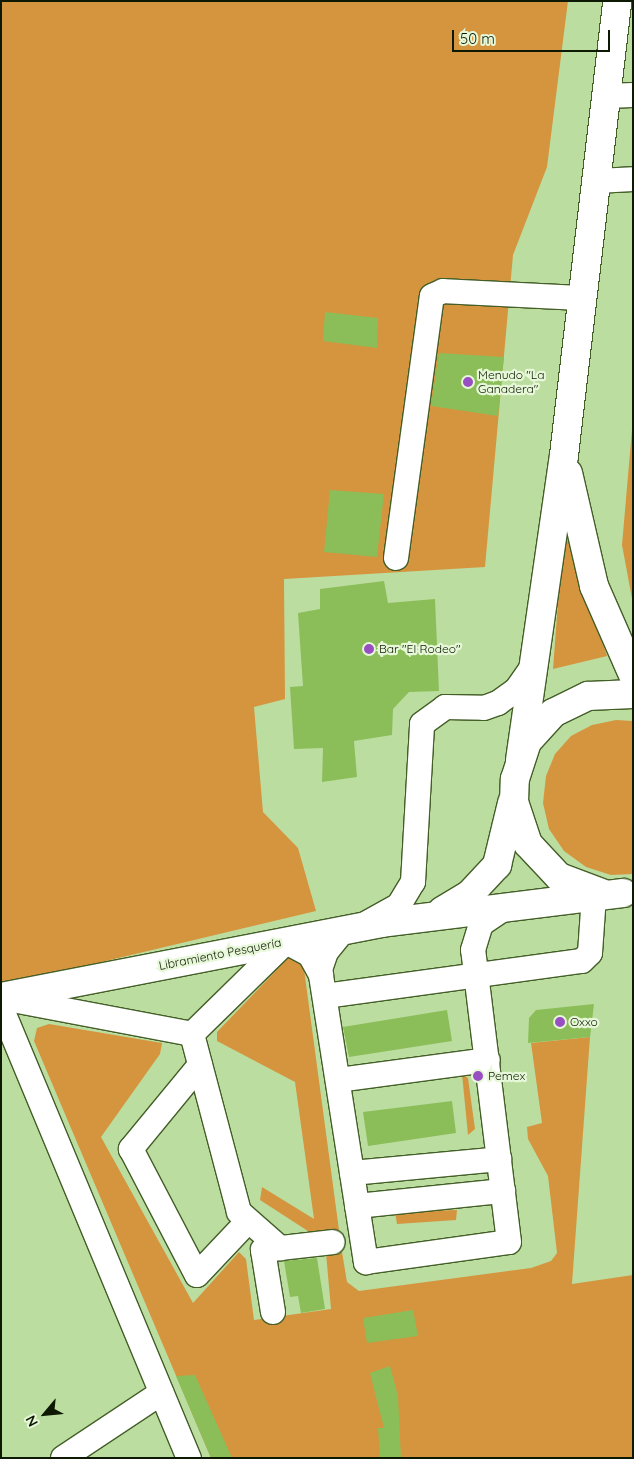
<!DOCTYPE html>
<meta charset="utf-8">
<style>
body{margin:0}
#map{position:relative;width:634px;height:1459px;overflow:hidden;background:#bcdda0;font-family:Quicksand,sans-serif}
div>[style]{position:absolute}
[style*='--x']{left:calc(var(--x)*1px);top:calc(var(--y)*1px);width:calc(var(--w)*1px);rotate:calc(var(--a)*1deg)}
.green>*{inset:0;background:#d5953e}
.building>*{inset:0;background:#8bbe58}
.roads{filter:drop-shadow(1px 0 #435e27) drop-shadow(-1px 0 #435e27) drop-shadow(0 1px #435e27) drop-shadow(0 -1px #435e27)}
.minor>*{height:24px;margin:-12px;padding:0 12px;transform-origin:12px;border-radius:12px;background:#fff}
.major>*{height:28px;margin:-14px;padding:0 14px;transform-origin:14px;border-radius:14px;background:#fff}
.dots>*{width:14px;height:14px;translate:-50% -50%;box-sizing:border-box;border:2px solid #e7f8d9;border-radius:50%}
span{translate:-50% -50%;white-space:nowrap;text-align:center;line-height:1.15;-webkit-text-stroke:4.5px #e7f8d9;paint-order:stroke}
.poi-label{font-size:12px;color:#0e1903}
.left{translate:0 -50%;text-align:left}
.street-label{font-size:12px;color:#0e1903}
.frame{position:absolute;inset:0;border:2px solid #0e1903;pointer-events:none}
.north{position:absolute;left:20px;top:1389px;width:50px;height:50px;-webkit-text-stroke:4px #e7f8d9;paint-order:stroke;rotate:242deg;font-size:14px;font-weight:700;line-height:20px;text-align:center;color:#0e1903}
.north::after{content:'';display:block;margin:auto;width:18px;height:22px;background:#0e1903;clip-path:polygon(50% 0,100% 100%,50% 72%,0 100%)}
.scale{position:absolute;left:452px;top:30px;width:158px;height:22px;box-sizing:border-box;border:2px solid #0e1903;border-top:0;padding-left:6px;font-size:15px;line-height:18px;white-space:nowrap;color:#0e1903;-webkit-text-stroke:4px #e7f8d9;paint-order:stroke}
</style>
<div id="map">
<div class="green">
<i style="clip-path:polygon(1px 1px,568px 1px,547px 167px,513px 255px,485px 567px,284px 579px,285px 699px,254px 707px,263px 812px,298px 848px,316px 911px,1px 986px)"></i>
<i style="clip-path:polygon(633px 418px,633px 604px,622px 545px)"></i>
<i style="clip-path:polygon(564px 523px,607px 656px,553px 669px)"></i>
<i style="clip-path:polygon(616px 720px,633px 721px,633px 874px,611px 875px,586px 867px,564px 851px,549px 829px,543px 803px,546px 776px,555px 754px,571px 736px,592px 725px)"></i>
<i style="clip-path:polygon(292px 954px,304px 969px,339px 1230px,311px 1233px,260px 1200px,262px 1187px,314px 1219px,295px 1082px,217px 1041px,217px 1032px)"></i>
<i style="clip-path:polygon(49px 1024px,162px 1043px,160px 1054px,101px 1137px,193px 1303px,239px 1252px,246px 1259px,254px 1320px,331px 1309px,326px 1253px,342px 1252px,347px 1282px,359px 1291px,531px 1268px,551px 1261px,557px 1253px,548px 1176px,528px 1139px,527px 1127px,542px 1123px,531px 1043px,590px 1037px,572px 1284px,633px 1275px,633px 1458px,211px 1458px,34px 1041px,37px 1028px)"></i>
<i style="clip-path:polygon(462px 1074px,468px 1078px,475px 1129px,468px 1135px)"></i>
<i style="clip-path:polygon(457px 1210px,456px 1220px,397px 1224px,395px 1212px)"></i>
</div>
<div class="building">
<i style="clip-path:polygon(325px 312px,378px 318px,377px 348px,323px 341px)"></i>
<i style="clip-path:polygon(439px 353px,504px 357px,498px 416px,431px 406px)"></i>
<i style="clip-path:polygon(330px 490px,384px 494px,377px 557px,324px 552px)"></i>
<i style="clip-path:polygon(384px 581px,388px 603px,435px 599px,439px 691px,409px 692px,393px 709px,392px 735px,354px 741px,357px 777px,322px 782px,323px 748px,294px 749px,290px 687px,303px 686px,298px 613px,320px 609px,320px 589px)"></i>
<i style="clip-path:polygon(594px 1004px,590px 1037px,528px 1043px,529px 1018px,536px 1010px)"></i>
<i style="clip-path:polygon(447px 1010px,452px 1041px,349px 1057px,343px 1027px)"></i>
<i style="clip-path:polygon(452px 1101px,456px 1133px,368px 1146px,363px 1112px)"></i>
<i style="clip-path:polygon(317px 1258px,325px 1309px,301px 1313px,298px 1296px,290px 1297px,284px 1261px)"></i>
<i style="clip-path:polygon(413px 1310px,418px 1336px,367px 1343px,363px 1318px)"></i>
<i style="clip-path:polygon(390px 1366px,398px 1396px,401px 1458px,380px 1458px,378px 1428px,384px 1428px,370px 1373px)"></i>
<i style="clip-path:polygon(195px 1375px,232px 1458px,211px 1458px,176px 1376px)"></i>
</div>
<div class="roads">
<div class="minor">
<i style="--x:606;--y:96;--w:27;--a:-2"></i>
<i style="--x:597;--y:181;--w:36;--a:-3"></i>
<i style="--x:396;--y:558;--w:264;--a:-82.2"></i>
<i style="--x:432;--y:296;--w:12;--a:-24"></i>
<i style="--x:443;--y:291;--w:140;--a:2.9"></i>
<i style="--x:367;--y:923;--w:37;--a:-29"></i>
<i style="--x:399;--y:905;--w:27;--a:-59"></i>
<i style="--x:413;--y:882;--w:158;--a:-86.7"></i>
<i style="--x:422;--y:724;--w:29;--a:-36"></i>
<i style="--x:445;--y:707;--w:39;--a:1"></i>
<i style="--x:484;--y:708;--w:15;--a:-20"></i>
<i style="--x:498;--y:703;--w:24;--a:-36"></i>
<i style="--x:517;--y:689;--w:29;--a:-55"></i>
<i style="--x:343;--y:931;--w:27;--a:129"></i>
<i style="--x:326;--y:952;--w:18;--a:109"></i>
<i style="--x:320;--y:969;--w:297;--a:81.1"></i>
<i style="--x:366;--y:1262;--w:144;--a:-8"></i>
<i style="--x:509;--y:1242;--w:294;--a:-97"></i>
<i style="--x:473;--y:950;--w:27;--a:-73"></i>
<i style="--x:481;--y:924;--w:30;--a:-34"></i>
<i style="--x:325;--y:996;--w:259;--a:-7.8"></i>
<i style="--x:582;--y:961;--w:11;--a:-45"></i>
<i style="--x:590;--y:953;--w:57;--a:-86"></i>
<i style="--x:2;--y:998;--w:193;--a:10.7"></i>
<i style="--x:1;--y:1007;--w:489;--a:67.4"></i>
<i style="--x:192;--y:1034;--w:184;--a:75.2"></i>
<i style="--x:239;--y:1212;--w:55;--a:41.3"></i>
<i style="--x:192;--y:1034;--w:132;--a:-44.4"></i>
<i style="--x:286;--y:942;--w:27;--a:28"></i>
<i style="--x:310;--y:955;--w:23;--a:61"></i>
<i style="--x:200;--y:1065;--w:109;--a:129.4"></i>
<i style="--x:131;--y:1149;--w:142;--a:62.4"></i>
<i style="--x:197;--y:1275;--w:74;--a:-46.6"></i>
<i style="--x:338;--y:1080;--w:151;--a:-7.6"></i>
<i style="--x:352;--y:1173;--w:148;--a:-5.4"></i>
<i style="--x:357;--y:1206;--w:147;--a:-5.9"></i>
<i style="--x:273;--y:1312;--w:63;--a:-99.2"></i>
<i style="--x:263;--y:1250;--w:70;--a:-6.5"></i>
<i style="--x:63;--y:1458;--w:118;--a:-33.6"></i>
</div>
<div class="major">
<i style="--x:568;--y:473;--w:116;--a:77"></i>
<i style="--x:594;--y:586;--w:97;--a:66.3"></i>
<i style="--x:520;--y:760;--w:308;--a:-81.8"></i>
<i style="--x:564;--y:455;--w:457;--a:-83.3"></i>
<i style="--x:602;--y:893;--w:46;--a:-159.6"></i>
<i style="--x:559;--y:877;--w:45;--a:-133.2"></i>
<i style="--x:528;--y:844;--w:44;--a:-108.4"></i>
<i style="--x:514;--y:802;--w:23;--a:-88"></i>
<i style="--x:515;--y:779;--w:39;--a:-72"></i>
<i style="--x:527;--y:742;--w:39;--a:-48"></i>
<i style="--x:553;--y:713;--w:39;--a:-26"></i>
<i style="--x:588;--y:696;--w:45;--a:-2.5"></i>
<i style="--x:442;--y:911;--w:33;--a:-31"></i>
<i style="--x:470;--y:894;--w:40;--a:-47"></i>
<i style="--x:497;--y:865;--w:64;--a:-76.4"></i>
<i style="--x:1;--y:997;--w:388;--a:-11"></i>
<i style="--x:382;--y:923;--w:243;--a:-7.1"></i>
</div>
</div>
<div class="dots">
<i style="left:468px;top:382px;background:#984fc2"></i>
<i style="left:369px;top:649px;background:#984fc2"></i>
<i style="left:560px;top:1022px;background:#984fc2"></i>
<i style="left:478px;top:1076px;background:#984fc2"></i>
</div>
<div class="poi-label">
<span class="left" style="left:478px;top:382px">Menudo "La<br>Ganadera"</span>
<span class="left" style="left:379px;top:649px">Bar "El Rodeo"</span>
<span class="left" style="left:570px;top:1022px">Oxxo</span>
<span class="left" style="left:488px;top:1076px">Pemex</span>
</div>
<div class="street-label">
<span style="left:220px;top:954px;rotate:-11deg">Libramiento Pesquería</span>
</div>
<div class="frame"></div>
<div class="north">N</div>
<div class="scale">50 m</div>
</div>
